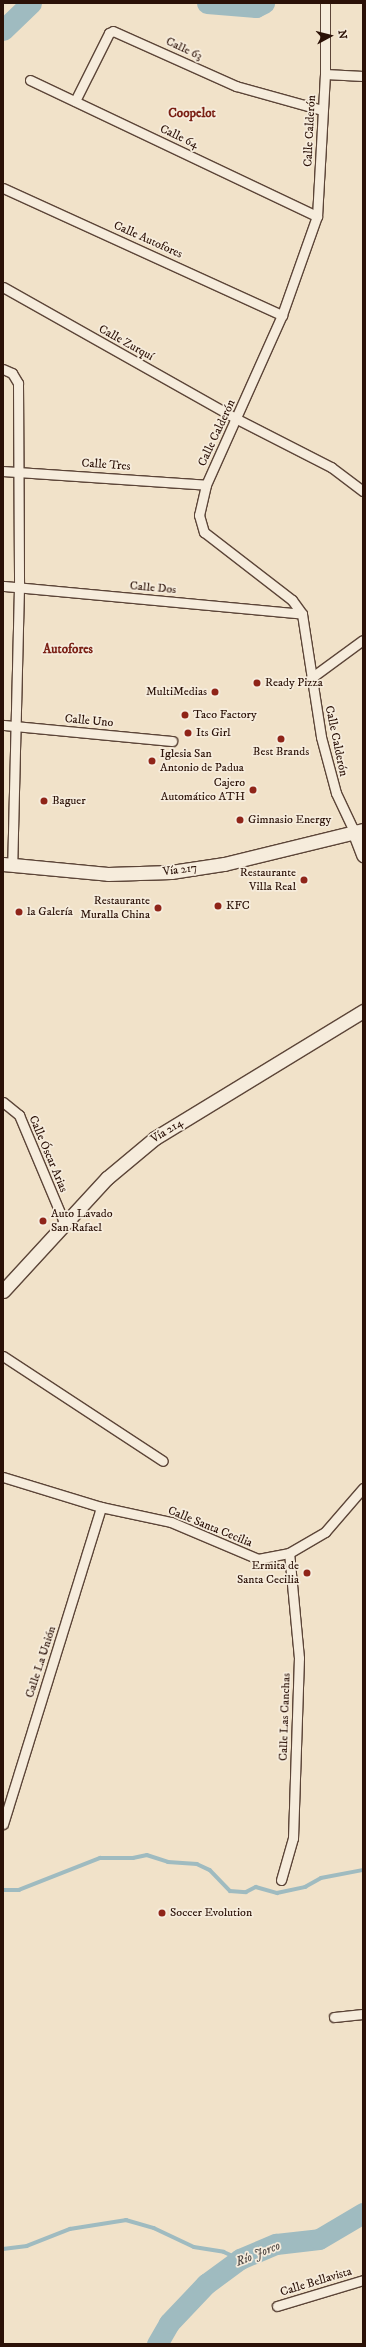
<!DOCTYPE html>
<meta charset="utf-8">
<style>
body{margin:0}
#map{position:relative;width:366px;height:2347px;overflow:hidden;background:#f1e2c9;font-family:"IM FELL DW Pica",serif}
div>[style]{position:absolute}
[style*='--x']{left:calc(var(--x)*1px);top:calc(var(--y)*1px);width:calc(var(--w)*1px);rotate:calc(var(--a)*1deg)}
.stream>*{height:3.5px;margin:-1.75px;padding:0 1.75px;transform-origin:1.75px;border-radius:1.75px;background:#9fbbc0}
.river>*{height:21px;margin:-10.5px;padding:0 10.5px;transform-origin:10.5px;border-radius:10.5px;background:#9fbbc0}
.roads{filter:drop-shadow(1px 0 #5c4538) drop-shadow(-1px 0 #5c4538) drop-shadow(0 1px #5c4538) drop-shadow(0 -1px #5c4538)}
.street>*{height:9px;margin:-4.5px;padding:0 4.5px;transform-origin:4.5px;border-radius:4.5px;background:#f6ecdc}
.secondary>*{height:13px;margin:-6.5px;padding:0 6.5px;transform-origin:6.5px;border-radius:6.5px;background:#f6ecdc}
.dots>*{width:11px;height:11px;translate:-50% -50%;box-sizing:border-box;border:2px solid #f6ecdc;border-radius:50%}
span{translate:-50% -50%;white-space:nowrap;text-align:center;line-height:1.15;-webkit-text-stroke:3.5px #f6ecdc;paint-order:stroke}
.street-label{font-size:12px;color:#2b1107}
.poi-label{font-size:12px;color:#2b1107}
.left{translate:0 -50%;text-align:left}
.right{translate:-100% -50%;text-align:right}
.neighbourhood-label{font-size:13px;color:#7a1f14;font-weight:700}
.water-label{font-size:13px;color:#544c48;font-style:italic}
.frame{position:absolute;inset:0;border:4px solid #2b1107;pointer-events:none}
.north{position:absolute;left:310px;top:16px;width:40px;height:40px;-webkit-text-stroke:3px #f6ecdc;paint-order:stroke;rotate:83deg;font-size:11px;font-weight:700;line-height:16px;text-align:center;color:#2b1107}
.north::after{content:'';display:block;margin:auto;width:14px;height:18px;background:#2b1107;clip-path:polygon(50% 0,100% 100%,50% 72%,0 100%)}
</style>
<div id="map">
<div class="stream">
<i style="--x:3;--y:1890;--w:16;--a:0"></i>
<i style="--x:19;--y:1890;--w:87;--a:-21.6"></i>
<i style="--x:100;--y:1858;--w:33;--a:0"></i>
<i style="--x:133;--y:1858;--w:14;--a:-12"></i>
<i style="--x:147;--y:1855;--w:22;--a:18"></i>
<i style="--x:168;--y:1862;--w:29;--a:4"></i>
<i style="--x:197;--y:1864;--w:14;--a:25"></i>
<i style="--x:210;--y:1870;--w:29;--a:46"></i>
<i style="--x:230;--y:1891;--w:16;--a:4"></i>
<i style="--x:246;--y:1892;--w:11;--a:-27"></i>
<i style="--x:256;--y:1887;--w:22;--a:16"></i>
<i style="--x:277;--y:1893;--w:29;--a:-12"></i>
<i style="--x:305;--y:1887;--w:18;--a:-29"></i>
<i style="--x:321;--y:1878;--w:43;--a:-10.8"></i>
<i style="--x:3;--y:2249;--w:24;--a:-7"></i>
<i style="--x:27;--y:2246;--w:46;--a:-21.6"></i>
<i style="--x:70;--y:2229;--w:57;--a:-9.1"></i>
<i style="--x:126;--y:2220;--w:29;--a:16"></i>
<i style="--x:154;--y:2228;--w:44;--a:25.4"></i>
<i style="--x:194;--y:2247;--w:30;--a:9"></i>
<i style="--x:224;--y:2252;--w:17;--a:24"></i>
</div>
<div class="river">
<i style="--x:207;--y:3;--w:49;--a:4.7"></i>
<i style="--x:256;--y:7;--w:9;--a:-27"></i>
<i style="--x:3;--y:30;--w:39;--a:-44"></i>
<i style="--x:157;--y:2344;--w:24;--a:-60"></i>
<i style="--x:169;--y:2323;--w:54;--a:-46.5"></i>
<i style="--x:206;--y:2284;--w:42;--a:-36.3"></i>
<i style="--x:240;--y:2259;--w:39;--a:-23"></i>
<i style="--x:276;--y:2244;--w:43;--a:-6.6"></i>
<i style="--x:319;--y:2239;--w:51;--a:-30.6"></i>
</div>
<div class="roads">
<div class="street">
<i style="--x:325;--y:3;--w:71;--a:90"></i>
<i style="--x:325;--y:74;--w:142;--a:93.2"></i>
<i style="--x:317;--y:216;--w:105;--a:109.5"></i>
<i style="--x:282;--y:315;--w:186;--a:114.1"></i>
<i style="--x:206;--y:485;--w:31;--a:103"></i>
<i style="--x:199;--y:515;--w:18;--a:74"></i>
<i style="--x:204;--y:532;--w:111;--a:37.7"></i>
<i style="--x:292;--y:600;--w:17;--a:54"></i>
<i style="--x:302;--y:614;--w:124;--a:81.2"></i>
<i style="--x:321;--y:737;--w:58;--a:75"></i>
<i style="--x:336;--y:793;--w:42;--a:64.7"></i>
<i style="--x:325;--y:74;--w:38;--a:3"></i>
<i style="--x:30;--y:80;--w:318;--a:25.4"></i>
<i style="--x:75;--y:101;--w:76;--a:-63.4"></i>
<i style="--x:109;--y:33;--w:4;--a:-27"></i>
<i style="--x:113;--y:31;--w:135;--a:24.1"></i>
<i style="--x:236;--y:86;--w:89;--a:15.6"></i>
<i style="--x:3;--y:188;--w:307;--a:24.5"></i>
<i style="--x:3;--y:287;--w:269;--a:29.4"></i>
<i style="--x:237;--y:419;--w:106;--a:27.1"></i>
<i style="--x:331;--y:467;--w:40;--a:37"></i>
<i style="--x:3;--y:369;--w:10;--a:24"></i>
<i style="--x:12;--y:373;--w:12;--a:59"></i>
<i style="--x:18;--y:383;--w:204;--a:89.7"></i>
<i style="--x:19;--y:587;--w:278;--a:91.4"></i>
<i style="--x:3;--y:471;--w:203;--a:3.9"></i>
<i style="--x:3;--y:586;--w:300;--a:5.3"></i>
<i style="--x:311;--y:678;--w:64;--a:-36.2"></i>
<i style="--x:3;--y:725;--w:170;--a:5.4"></i>
<i style="--x:3;--y:1102;--w:21;--a:39"></i>
<i style="--x:19;--y:1115;--w:116;--a:67.2"></i>
<i style="--x:3;--y:1356;--w:191;--a:33.3"></i>
<i style="--x:3;--y:1477;--w:102;--a:17"></i>
<i style="--x:101;--y:1507;--w:72;--a:12.1"></i>
<i style="--x:171;--y:1522;--w:95;--a:23"></i>
<i style="--x:258;--y:1559;--w:32;--a:-11"></i>
<i style="--x:289;--y:1553;--w:42;--a:-30.3"></i>
<i style="--x:325;--y:1532;--w:58;--a:-49.2"></i>
<i style="--x:3;--y:1824;--w:332;--a:-72.8"></i>
<i style="--x:281;--y:1880;--w:44;--a:-74.1"></i>
<i style="--x:293;--y:1838;--w:180;--a:-88.1"></i>
<i style="--x:299;--y:1658;--w:105;--a:-95.4"></i>
<i style="--x:334;--y:2017;--w:29;--a:-6"></i>
<i style="--x:277;--y:2306;--w:90;--a:-16.8"></i>
</div>
<div class="secondary">
<i style="--x:354;--y:831;--w:26;--a:69"></i>
<i style="--x:3;--y:864;--w:105;--a:5.4"></i>
<i style="--x:108;--y:874;--w:63;--a:-1.8"></i>
<i style="--x:171;--y:872;--w:54;--a:-8.6"></i>
<i style="--x:224;--y:864;--w:143;--a:-13.7"></i>
<i style="--x:3;--y:1291;--w:154;--a:-47.4"></i>
<i style="--x:107;--y:1178;--w:62;--a:-39.8"></i>
<i style="--x:155;--y:1138;--w:244;--a:-31.4"></i>
</div>
</div>
<div class="dots">
<i style="left:257px;top:683px;background:#8f2418"></i>
<i style="left:215px;top:692px;background:#8f2418"></i>
<i style="left:185px;top:715px;background:#8f2418"></i>
<i style="left:188px;top:733px;background:#8f2418"></i>
<i style="left:281px;top:739px;background:#8f2418"></i>
<i style="left:152px;top:761px;background:#8f2418"></i>
<i style="left:253px;top:790px;background:#8f2418"></i>
<i style="left:44px;top:801px;background:#8f2418"></i>
<i style="left:240px;top:820px;background:#8f2418"></i>
<i style="left:304px;top:880px;background:#8f2418"></i>
<i style="left:218px;top:906px;background:#8f2418"></i>
<i style="left:158px;top:908px;background:#8f2418"></i>
<i style="left:19px;top:912px;background:#8f2418"></i>
<i style="left:43px;top:1221px;background:#8f2418"></i>
<i style="left:307px;top:1573px;background:#8f2418"></i>
<i style="left:162px;top:1913px;background:#8f2418"></i>
</div>
<div class="street-label">
<span style="left:184px;top:49px;rotate:25deg">Calle 63</span>
<span style="left:310px;top:131px;rotate:-87deg">Calle Calderón</span>
<span style="left:179px;top:137px;rotate:25deg">Calle 64</span>
<span style="left:148px;top:240px;rotate:24deg">Calle Autofores</span>
<span style="left:126px;top:343px;rotate:29deg">Calle Zurquí</span>
<span style="left:217px;top:433px;rotate:-65deg">Calle Calderón</span>
<span style="left:106px;top:465px;rotate:4deg">Calle Tres</span>
<span style="left:153px;top:588px;rotate:5deg">Calle Dos</span>
<span style="left:89px;top:721px;rotate:5deg">Calle Uno</span>
<span style="left:336px;top:741px;rotate:78deg">Calle Calderón</span>
<span style="left:180px;top:870px;rotate:-7deg">Vía 217</span>
<span style="left:167px;top:1131px;rotate:-32deg">Vía 214</span>
<span style="left:48px;top:1154px;rotate:67deg">Calle Óscar Arias</span>
<span style="left:210px;top:1527px;rotate:22deg">Calle Santa Cecilia</span>
<span style="left:41px;top:1662px;rotate:-72deg">Calle La Unión</span>
<span style="left:285px;top:1717px;rotate:-88deg">Calle Las Canchas</span>
<span style="left:316px;top:2282px;rotate:-17deg">Calle Bellavista</span>
</div>
<div class="poi-label">
<span class="left" style="left:265px;top:683px">Ready Pizza</span>
<span class="right" style="left:207px;top:692px">MultiMedias</span>
<span class="left" style="left:193px;top:715px">Taco Factory</span>
<span class="left" style="left:196px;top:733px">Its Girl</span>
<span style="left:281px;top:752px">Best Brands</span>
<span class="left" style="left:160px;top:761px">Iglesia San<br>Antonio de Padua</span>
<span class="right" style="left:245px;top:790px">Cajero<br>Automático ATH</span>
<span class="left" style="left:52px;top:801px">Baguer</span>
<span class="left" style="left:248px;top:820px">Gimnasio Energy</span>
<span class="right" style="left:296px;top:880px">Restaurante<br>Villa Real</span>
<span class="right" style="left:150px;top:908px">Restaurante<br>Muralla China</span>
<span class="left" style="left:226px;top:906px">KFC</span>
<span class="left" style="left:27px;top:912px">la Galería</span>
<span class="left" style="left:51px;top:1221px">Auto Lavado<br>San Rafael</span>
<span class="right" style="left:299px;top:1573px">Ermita de<br>Santa Cecilia</span>
<span class="left" style="left:170px;top:1913px">Soccer Evolution</span>
</div>
<div class="neighbourhood-label">
<span style="left:192px;top:113px">Coopelot</span>
<span style="left:68px;top:649px">Autofores</span>
</div>
<div class="water-label">
<span style="left:258px;top:2254px;rotate:-22deg">Río Jorco</span>
</div>
<div class="frame"></div>
<div class="north">N</div>
</div>
